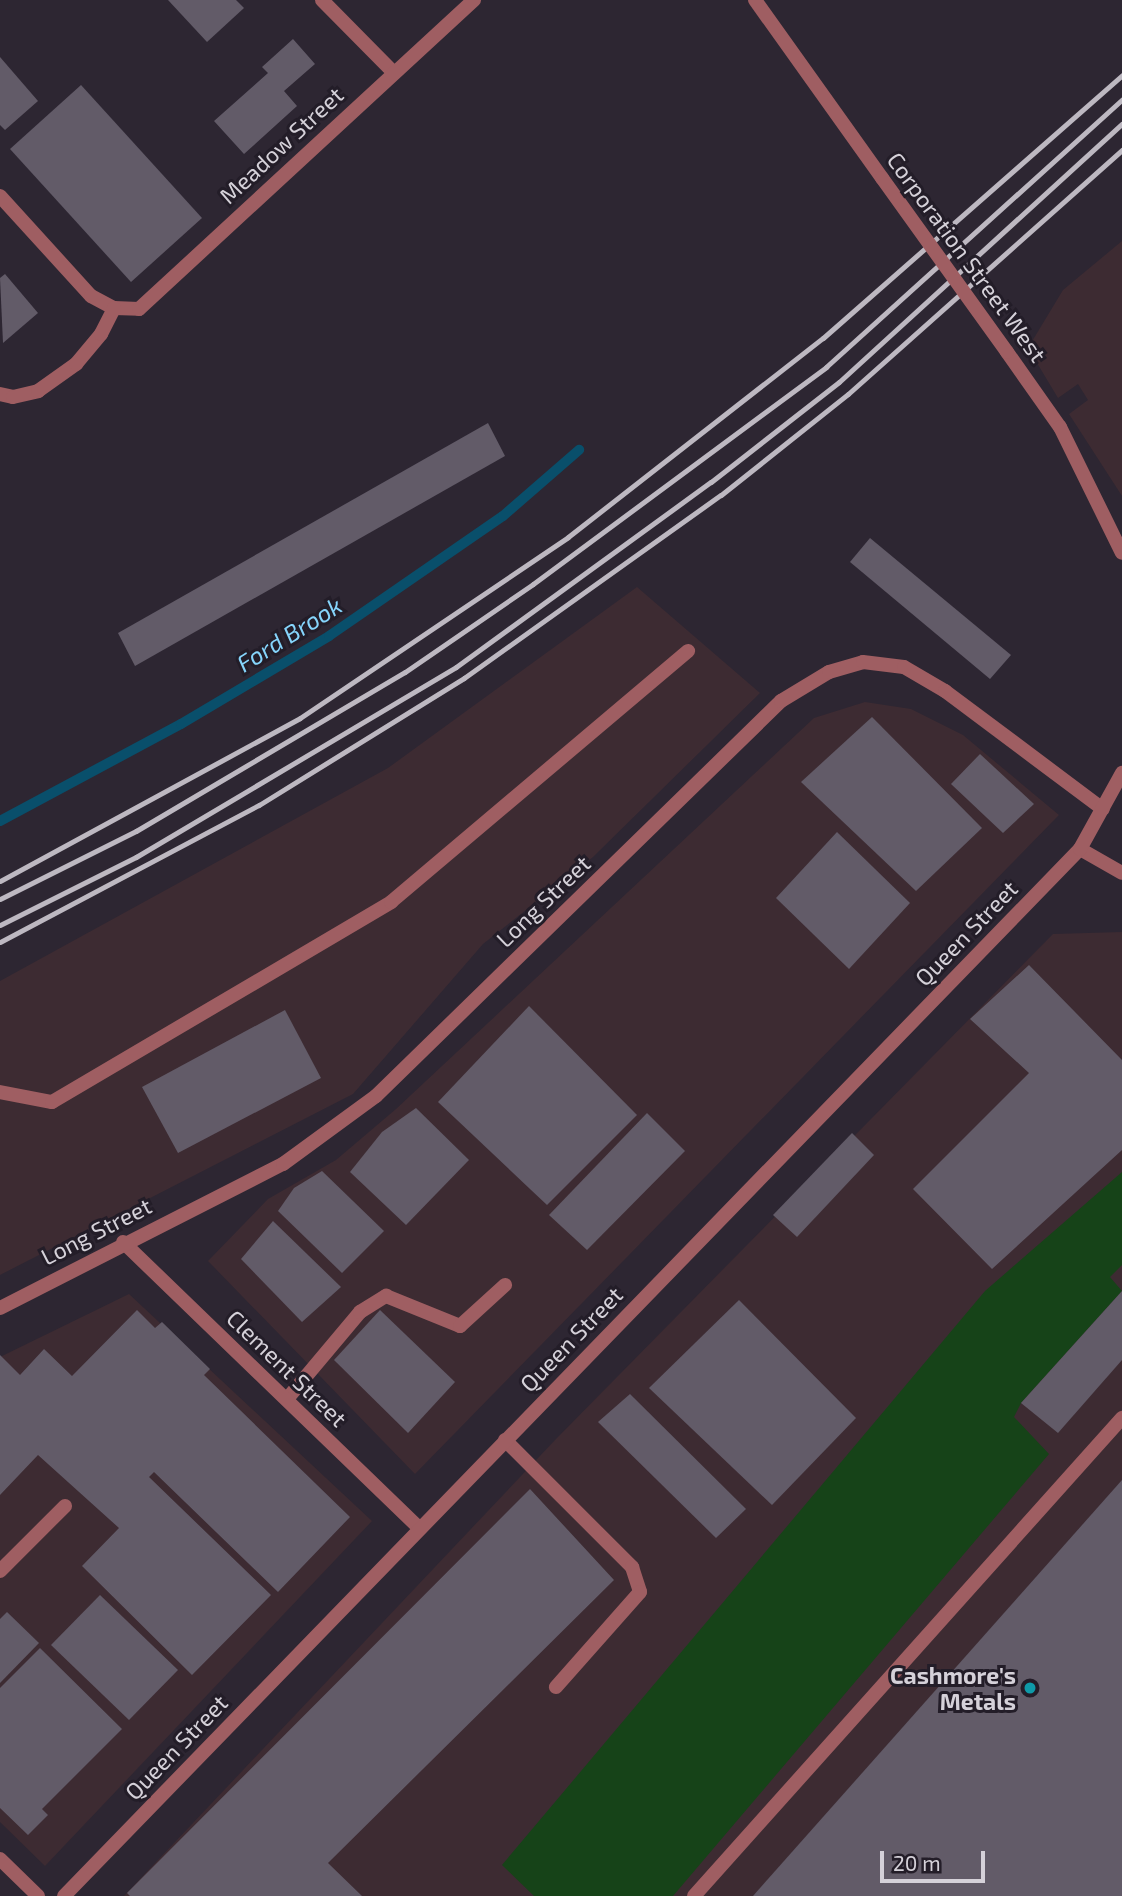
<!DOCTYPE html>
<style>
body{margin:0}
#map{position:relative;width:1122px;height:1896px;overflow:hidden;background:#2d2632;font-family:"Exo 2",sans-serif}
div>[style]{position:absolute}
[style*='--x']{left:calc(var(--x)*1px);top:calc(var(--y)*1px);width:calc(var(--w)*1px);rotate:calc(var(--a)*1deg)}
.industrial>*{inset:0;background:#3d2b32}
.green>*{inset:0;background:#164318}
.stream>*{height:10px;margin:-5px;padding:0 5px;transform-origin:5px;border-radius:5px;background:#094f6b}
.building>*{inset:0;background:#625b68}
.service>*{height:14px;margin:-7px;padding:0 7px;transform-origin:7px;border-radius:7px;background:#9f5e62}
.minor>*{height:14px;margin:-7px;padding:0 7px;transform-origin:7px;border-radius:7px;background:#9f5e62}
.tertiary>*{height:14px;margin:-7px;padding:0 7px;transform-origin:7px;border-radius:7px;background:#9f5e62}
.rail>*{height:5px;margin:-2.5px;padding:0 2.5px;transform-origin:2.5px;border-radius:2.5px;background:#bdb8c1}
.tertiary-bridge>*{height:14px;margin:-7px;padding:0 7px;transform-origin:7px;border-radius:7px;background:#9f5e62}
.dots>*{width:19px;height:19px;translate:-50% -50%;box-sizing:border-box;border:4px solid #231d28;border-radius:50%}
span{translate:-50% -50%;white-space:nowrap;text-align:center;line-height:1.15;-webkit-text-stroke:6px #231d28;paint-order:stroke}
.street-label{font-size:23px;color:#d5d1d9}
.poi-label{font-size:23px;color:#d5d1d9;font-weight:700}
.right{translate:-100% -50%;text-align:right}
.water-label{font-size:24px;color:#86d5fc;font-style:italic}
.scale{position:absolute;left:880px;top:1851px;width:105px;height:32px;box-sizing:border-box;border:4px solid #d5d1d9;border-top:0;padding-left:9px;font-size:21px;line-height:24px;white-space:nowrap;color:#d5d1d9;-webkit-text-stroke:5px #231d28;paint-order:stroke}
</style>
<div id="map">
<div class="industrial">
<i style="clip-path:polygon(1122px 241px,1122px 496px,1069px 414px,1088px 400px,1078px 384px,1058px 398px,1028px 348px,1063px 290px)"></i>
<i style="clip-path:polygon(637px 587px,760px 693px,593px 857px,483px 944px,353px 1094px,0 1275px,0 981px,388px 768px)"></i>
<i style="clip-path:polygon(865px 702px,911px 709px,963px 735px,1059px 815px,415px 1474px,208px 1261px,268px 1199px,336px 1160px,396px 1109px,814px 718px)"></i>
<i style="clip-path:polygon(1122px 932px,1122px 1896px,124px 1896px,556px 1439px,1053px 934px)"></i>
<i style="clip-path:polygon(129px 1294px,372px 1521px,45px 1866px,0 1822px,0 1357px)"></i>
</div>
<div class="green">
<i style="clip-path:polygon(1122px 1172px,1122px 1265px,1110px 1277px,1122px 1291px,1021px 1403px,1014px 1417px,1049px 1454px,673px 1896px,534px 1896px,502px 1865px,985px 1291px)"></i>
</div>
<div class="stream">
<i style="--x:0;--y:821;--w:205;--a:-28.2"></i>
<i style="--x:181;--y:724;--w:172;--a:-30.7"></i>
<i style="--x:329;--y:636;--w:211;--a:-34.6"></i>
<i style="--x:503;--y:516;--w:101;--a:-41"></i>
</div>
<div class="building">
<i style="clip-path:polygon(168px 0,236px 0,244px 8px,207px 42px)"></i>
<i style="clip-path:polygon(293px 39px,315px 64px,284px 91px,297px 106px,244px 154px,214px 121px,268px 73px,262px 67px)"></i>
<i style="clip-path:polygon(0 57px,38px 101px,5px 130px,0 125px)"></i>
<i style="clip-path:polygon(81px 85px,202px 218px,131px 282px,10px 149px)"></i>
<i style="clip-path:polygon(5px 274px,38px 313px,3px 343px,0 278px)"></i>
<i style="clip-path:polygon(488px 423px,505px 456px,135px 666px,118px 633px)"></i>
<i style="clip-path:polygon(870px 538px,1011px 655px,990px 679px,850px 562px)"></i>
<i style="clip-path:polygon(872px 717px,982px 828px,916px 891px,801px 782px)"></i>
<i style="clip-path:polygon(980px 754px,1034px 804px,1003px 833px,951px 784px)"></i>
<i style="clip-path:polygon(837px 832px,910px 903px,849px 969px,776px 898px)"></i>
<i style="clip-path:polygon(1029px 965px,1122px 1060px,1122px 1150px,992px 1269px,913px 1189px,1029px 1073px,970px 1019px)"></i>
<i style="clip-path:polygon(529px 1006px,637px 1115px,547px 1205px,438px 1102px)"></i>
<i style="clip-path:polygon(285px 1010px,321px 1078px,178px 1153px,142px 1087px)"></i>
<i style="clip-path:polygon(416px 1108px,469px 1160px,406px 1225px,350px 1172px,382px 1132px)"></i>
<i style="clip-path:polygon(647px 1113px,685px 1151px,587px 1250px,549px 1215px)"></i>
<i style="clip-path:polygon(852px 1133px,874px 1155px,797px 1237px,773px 1215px)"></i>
<i style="clip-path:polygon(322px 1171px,384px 1231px,342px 1273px,278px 1211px,294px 1188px)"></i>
<i style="clip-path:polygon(273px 1221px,341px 1287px,302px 1322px,241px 1259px)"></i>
<i style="clip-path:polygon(1122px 1291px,1122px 1360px,1058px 1433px,1021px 1403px)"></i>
<i style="clip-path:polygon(739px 1300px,856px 1418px,772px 1505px,649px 1388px)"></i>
<i style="clip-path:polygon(137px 1310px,155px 1328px,162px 1322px,210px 1369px,204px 1375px,350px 1517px,278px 1592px,154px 1472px,149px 1477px,271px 1595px,192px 1675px,82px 1566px,119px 1528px,38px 1455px,0 1495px,0 1355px,20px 1375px,44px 1349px,72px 1376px)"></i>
<i style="clip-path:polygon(380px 1310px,455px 1382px,408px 1433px,334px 1360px)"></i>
<i style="clip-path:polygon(630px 1394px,746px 1509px,716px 1538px,598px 1422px)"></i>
<i style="clip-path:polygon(1122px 1480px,1122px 1896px,753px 1896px)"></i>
<i style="clip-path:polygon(530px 1489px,614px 1580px,328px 1863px,362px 1896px,130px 1896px,127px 1893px)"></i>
<i style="clip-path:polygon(100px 1595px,178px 1670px,129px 1720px,51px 1645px)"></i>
<i style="clip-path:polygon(7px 1612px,39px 1643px,0 1683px,0 1619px)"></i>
<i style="clip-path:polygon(40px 1648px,122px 1729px,42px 1809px,48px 1815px,28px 1835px,0 1808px,0 1688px)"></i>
</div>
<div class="service">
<i style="--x:0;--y:1092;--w:53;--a:10.9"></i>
<i style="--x:52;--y:1102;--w:394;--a:-30.5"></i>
<i style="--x:391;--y:902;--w:389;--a:-40.2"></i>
<i style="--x:287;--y:1399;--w:114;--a:-50"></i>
<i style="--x:360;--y:1312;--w:31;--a:-32"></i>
<i style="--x:386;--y:1296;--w:80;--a:22.1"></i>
<i style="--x:460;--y:1326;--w:61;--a:-42.3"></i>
<i style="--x:505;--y:1440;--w:180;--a:45"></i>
<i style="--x:632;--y:1567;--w:26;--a:72"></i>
<i style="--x:640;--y:1592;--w:127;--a:131.5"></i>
<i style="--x:694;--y:1896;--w:642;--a:-48.16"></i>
</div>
<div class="minor">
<i style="--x:322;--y:0;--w:100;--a:45.4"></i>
<i style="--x:0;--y:196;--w:135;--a:47.7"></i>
<i style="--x:91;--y:296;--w:26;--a:28"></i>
<i style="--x:114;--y:308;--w:25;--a:2"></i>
<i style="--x:139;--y:309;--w:456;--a:-42.7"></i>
<i style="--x:0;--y:394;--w:13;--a:13"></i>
<i style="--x:13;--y:397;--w:26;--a:-13"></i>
<i style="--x:38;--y:391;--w:47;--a:-35.4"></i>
<i style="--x:76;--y:364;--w:39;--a:-50"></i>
<i style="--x:101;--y:334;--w:29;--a:-63"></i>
<i style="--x:123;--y:1242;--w:412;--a:44"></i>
<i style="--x:0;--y:1308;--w:318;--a:-27"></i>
<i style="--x:283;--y:1164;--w:115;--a:-36.2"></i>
<i style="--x:376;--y:1096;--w:566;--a:-44.28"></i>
<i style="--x:781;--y:701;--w:56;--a:-31.1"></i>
<i style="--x:829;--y:672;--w:35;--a:-16"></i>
<i style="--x:863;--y:662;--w:41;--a:7"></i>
<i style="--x:904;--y:667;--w:48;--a:30.3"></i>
<i style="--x:945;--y:691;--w:197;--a:36.8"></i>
<i style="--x:0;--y:1571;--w:92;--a:-45"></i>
<i style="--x:0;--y:1859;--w:53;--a:44.2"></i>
</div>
<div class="tertiary">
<i style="--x:755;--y:0;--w:219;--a:54.5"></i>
<i style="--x:1007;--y:352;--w:92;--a:54.8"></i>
<i style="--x:1060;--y:427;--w:140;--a:63.8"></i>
<i style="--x:1080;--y:849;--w:48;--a:29.7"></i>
<i style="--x:64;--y:1896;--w:1459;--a:-45.86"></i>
<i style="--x:1080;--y:849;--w:87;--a:-61.1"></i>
</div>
<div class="rail">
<i style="--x:0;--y:881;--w:341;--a:-28.5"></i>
<i style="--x:300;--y:718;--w:323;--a:-34"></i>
<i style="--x:568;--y:537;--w:323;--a:-38"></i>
<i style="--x:823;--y:338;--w:398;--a:-41.3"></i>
<i style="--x:0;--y:899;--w:152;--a:-26.6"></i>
<i style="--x:136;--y:831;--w:312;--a:-30.6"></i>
<i style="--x:405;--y:672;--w:155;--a:-34.5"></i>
<i style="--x:533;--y:584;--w:365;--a:-36.5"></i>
<i style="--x:826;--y:367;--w:399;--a:-42.1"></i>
<i style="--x:0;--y:925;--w:152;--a:-26.6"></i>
<i style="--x:136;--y:857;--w:372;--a:-30.7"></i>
<i style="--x:456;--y:667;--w:315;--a:-36"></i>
<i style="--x:711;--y:482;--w:162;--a:-38"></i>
<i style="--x:839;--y:382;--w:383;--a:-42.4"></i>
<i style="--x:0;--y:942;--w:293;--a:-27.9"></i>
<i style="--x:259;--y:805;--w:241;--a:-31.8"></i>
<i style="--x:464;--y:678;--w:315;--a:-35.5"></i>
<i style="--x:721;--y:495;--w:162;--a:-38.5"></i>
<i style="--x:848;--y:394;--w:367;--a:-41.7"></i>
</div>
<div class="tertiary-bridge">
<i style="--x:882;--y:178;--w:214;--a:54.3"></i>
</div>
<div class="dots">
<i style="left:1030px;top:1688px;background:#0f9aa8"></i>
</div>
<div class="street-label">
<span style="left:281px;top:145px;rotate:-43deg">Meadow Street</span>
<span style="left:967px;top:257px;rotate:54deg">Corporation Street West</span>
<span style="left:543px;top:901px;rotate:-44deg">Long Street</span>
<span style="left:966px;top:933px;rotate:-46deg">Queen Street</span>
<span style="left:96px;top:1231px;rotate:-27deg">Long Street</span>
<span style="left:571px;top:1339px;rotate:-46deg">Queen Street</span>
<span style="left:287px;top:1368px;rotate:44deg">Clement Street</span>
<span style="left:176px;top:1747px;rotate:-46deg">Queen Street</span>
</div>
<div class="poi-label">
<span class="right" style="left:1016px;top:1688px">Cashmore's<br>Metals</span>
</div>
<div class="water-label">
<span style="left:289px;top:634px;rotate:-32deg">Ford Brook</span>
</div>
<div class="scale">20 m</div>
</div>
